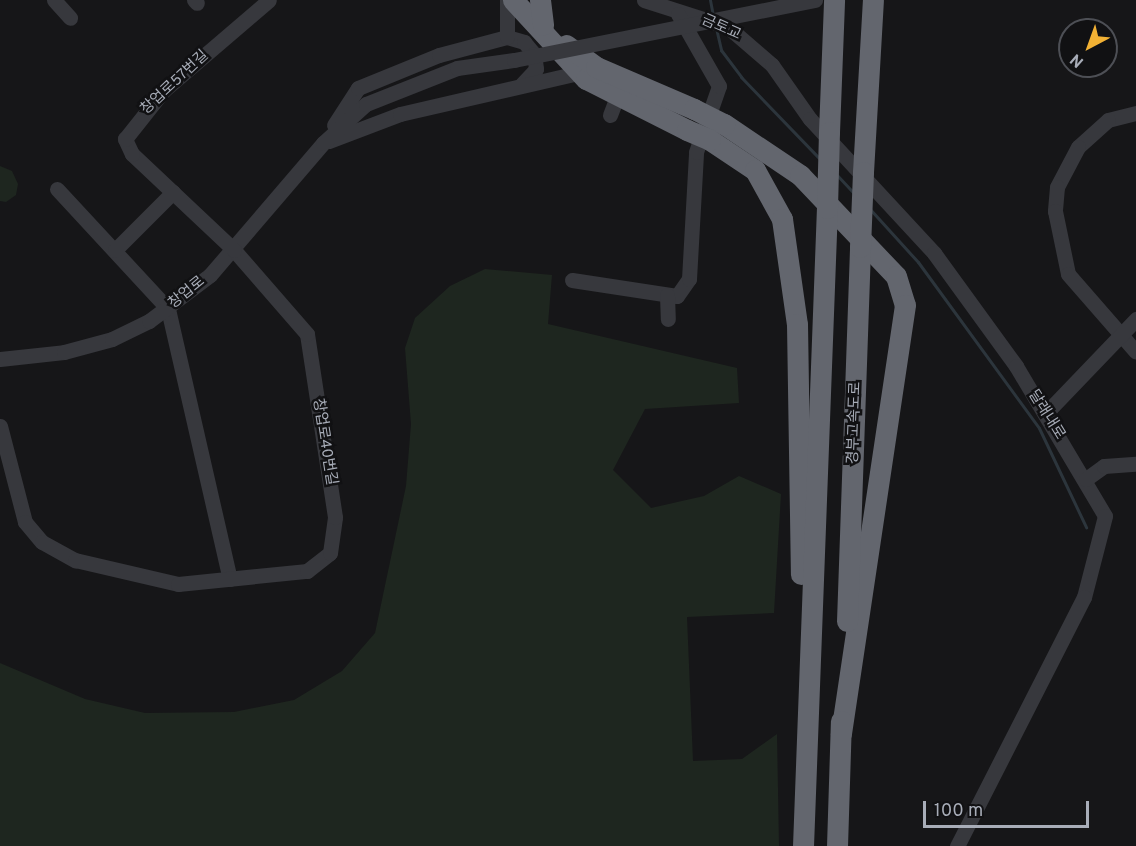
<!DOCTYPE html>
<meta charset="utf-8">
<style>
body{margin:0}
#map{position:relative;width:1136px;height:846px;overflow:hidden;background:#161618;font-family:Overpass,"Noto Sans KR",sans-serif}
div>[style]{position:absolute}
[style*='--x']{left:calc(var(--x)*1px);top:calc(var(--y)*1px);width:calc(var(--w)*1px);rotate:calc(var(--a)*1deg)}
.green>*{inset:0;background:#1e261f}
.stream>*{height:3px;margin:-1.5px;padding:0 1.5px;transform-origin:1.5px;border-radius:1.5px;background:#2c353c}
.minor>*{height:15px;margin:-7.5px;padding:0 7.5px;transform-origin:7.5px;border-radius:7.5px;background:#37383d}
.highway>*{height:21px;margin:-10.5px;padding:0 10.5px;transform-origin:10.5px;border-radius:10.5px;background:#63666e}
.minor-bridge>*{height:15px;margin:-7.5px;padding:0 7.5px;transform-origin:7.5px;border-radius:7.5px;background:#37383d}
.highway-bridge>*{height:21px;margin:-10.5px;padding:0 10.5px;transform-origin:10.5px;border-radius:10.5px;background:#63666e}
span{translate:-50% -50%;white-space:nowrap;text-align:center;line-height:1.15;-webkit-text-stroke:5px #111113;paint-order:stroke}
.street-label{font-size:15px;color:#a8adb8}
.north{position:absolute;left:1058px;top:18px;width:60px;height:60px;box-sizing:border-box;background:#111113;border:2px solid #4d4f55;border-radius:50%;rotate:221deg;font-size:16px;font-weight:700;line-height:24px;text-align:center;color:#a8adb8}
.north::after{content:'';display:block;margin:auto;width:21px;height:27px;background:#f2b134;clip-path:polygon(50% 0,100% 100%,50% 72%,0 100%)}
.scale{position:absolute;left:923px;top:801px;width:166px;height:27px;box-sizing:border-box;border:3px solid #a8adb8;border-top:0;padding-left:8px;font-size:18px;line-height:21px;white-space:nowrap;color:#a8adb8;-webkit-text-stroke:4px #111113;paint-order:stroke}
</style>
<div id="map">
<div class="green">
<i style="clip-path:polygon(0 166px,12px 171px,18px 184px,16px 195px,6px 202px,0 201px)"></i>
<i style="clip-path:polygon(485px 269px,552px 275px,548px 324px,737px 368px,739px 403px,645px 409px,613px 470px,651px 508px,704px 496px,739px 476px,781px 494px,774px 613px,687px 617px,693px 761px,742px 759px,777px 734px,779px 846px,0 846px,0 663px,85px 699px,145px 713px,234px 712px,294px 700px,342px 671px,375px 633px,406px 486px,411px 424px,405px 348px,415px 318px,450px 286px)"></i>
</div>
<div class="stream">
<i style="--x:710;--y:0;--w:16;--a:79"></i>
<i style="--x:716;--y:28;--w:23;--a:77"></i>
<i style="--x:721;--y:50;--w:34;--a:53"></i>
<i style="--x:741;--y:77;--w:114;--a:46.1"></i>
<i style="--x:836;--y:174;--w:26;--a:47"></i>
<i style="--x:869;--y:208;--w:73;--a:47.8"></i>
<i style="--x:918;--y:262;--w:205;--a:53.9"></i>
<i style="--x:1039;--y:428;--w:110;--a:64.6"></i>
</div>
<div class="minor">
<i style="--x:54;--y:0;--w:24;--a:48"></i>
<i style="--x:194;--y:0;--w:4;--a:45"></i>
<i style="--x:644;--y:0;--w:88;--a:17.8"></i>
<i style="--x:728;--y:27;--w:58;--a:40.8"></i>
<i style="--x:772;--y:65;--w:66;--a:54.9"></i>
<i style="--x:810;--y:119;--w:183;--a:47.2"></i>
<i style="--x:934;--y:253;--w:140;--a:54"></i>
<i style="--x:1016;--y:366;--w:174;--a:59.3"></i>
<i style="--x:1105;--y:516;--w:84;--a:104.5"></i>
<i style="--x:1084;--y:597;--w:280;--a:117"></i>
<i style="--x:507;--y:37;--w:18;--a:16"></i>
<i style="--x:524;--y:42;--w:16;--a:50"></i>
<i style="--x:534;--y:54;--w:15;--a:82"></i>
<i style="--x:536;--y:69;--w:23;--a:133"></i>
<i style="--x:1136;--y:113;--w:29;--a:166"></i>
<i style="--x:1108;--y:120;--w:40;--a:138"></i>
<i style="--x:1078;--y:147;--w:45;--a:117.7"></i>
<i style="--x:1057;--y:187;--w:24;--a:95"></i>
<i style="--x:1055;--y:211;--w:64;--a:78.3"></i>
<i style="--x:1068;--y:274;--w:103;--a:48.9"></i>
<i style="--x:610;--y:115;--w:19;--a:-69"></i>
<i style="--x:334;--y:125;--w:44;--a:-57"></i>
<i style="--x:358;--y:88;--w:87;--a:-22.2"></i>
<i style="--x:439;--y:55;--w:70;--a:-14.8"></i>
<i style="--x:507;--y:37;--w:37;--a:-90"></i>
<i style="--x:329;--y:141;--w:76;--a:-20.8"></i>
<i style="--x:400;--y:114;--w:183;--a:-13"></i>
<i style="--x:57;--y:189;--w:163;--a:47.2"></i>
<i style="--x:168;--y:309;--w:277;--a:77.1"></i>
<i style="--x:115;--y:250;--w:82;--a:-45"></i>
<i style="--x:572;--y:280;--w:106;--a:8.7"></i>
<i style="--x:677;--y:296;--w:21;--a:-55"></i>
<i style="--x:689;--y:279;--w:127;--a:-86.8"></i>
<i style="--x:696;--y:152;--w:70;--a:-70.8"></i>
<i style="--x:719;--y:86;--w:83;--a:-119.7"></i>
<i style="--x:667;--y:295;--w:24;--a:88"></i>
<i style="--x:0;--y:359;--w:64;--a:-6.2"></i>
<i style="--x:64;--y:352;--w:50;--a:-15.2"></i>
<i style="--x:112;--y:339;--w:41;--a:-25.9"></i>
<i style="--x:149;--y:321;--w:76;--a:-37"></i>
<i style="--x:210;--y:275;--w:174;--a:-49.4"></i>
<i style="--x:323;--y:143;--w:58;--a:-42.2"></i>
<i style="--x:366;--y:104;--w:98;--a:-21.6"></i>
<i style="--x:457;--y:68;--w:58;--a:-8"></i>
<i style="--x:1045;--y:414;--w:132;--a:-46.2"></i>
<i style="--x:0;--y:426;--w:99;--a:75.4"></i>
<i style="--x:25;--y:522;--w:26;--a:50"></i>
<i style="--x:42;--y:542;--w:38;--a:29"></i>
<i style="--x:75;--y:560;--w:106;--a:13.1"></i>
<i style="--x:178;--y:584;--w:130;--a:-5.8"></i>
<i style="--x:307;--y:571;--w:29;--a:-38"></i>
<i style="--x:330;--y:553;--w:36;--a:-82"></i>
<i style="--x:335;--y:517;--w:185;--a:-98.7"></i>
<i style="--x:307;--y:334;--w:111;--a:-131"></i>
<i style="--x:234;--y:250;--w:140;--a:-136.7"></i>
<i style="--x:132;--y:154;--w:17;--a:-115"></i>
<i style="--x:125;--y:139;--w:63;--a:-51.5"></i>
<i style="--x:164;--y:90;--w:138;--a:-40.6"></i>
<i style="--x:1086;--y:479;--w:22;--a:-36"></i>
<i style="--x:1104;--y:466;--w:32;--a:-4"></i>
</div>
<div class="highway">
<i style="--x:513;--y:0;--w:108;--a:47.3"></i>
<i style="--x:586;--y:79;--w:113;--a:26.8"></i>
<i style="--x:540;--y:0;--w:25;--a:83"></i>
<i style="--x:566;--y:45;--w:37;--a:36"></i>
<i style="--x:596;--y:67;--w:107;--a:23.2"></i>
<i style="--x:724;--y:124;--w:92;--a:33.9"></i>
<i style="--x:800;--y:175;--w:139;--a:46.5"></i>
<i style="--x:896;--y:276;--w:30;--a:73"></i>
<i style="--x:905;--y:305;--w:434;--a:98.5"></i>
<i style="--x:829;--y:132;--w:132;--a:-87.8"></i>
<i style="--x:710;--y:140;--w:54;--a:33.7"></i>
<i style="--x:755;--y:170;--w:56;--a:61.1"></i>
<i style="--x:782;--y:219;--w:106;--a:81.9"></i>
<i style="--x:797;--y:324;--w:250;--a:89.1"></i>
<i style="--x:863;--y:172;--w:172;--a:-86.7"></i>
<i style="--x:847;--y:621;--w:374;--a:-88"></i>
<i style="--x:803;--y:846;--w:638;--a:-87.85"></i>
<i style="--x:837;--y:846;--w:125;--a:-88.2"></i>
</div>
<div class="minor-bridge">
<i style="--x:514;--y:60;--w:307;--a:-11.3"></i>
</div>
<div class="highway-bridge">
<i style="--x:694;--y:109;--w:34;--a:27"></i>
<i style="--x:687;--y:130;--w:25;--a:23"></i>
<i style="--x:827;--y:208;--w:76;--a:-88.5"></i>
<i style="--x:860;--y:247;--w:75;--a:-87.7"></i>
</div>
<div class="street-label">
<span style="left:721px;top:28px;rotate:24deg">금토교</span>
<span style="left:175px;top:83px;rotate:-43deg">창업로57번길</span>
<span style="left:187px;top:293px;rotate:-39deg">창업로</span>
<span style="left:1046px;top:415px;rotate:58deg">달래내로</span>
<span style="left:855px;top:423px;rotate:-88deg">경부고속도로</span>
<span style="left:324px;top:442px;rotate:81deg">창업로40번길</span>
</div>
<div class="north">N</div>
<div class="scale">100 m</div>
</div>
